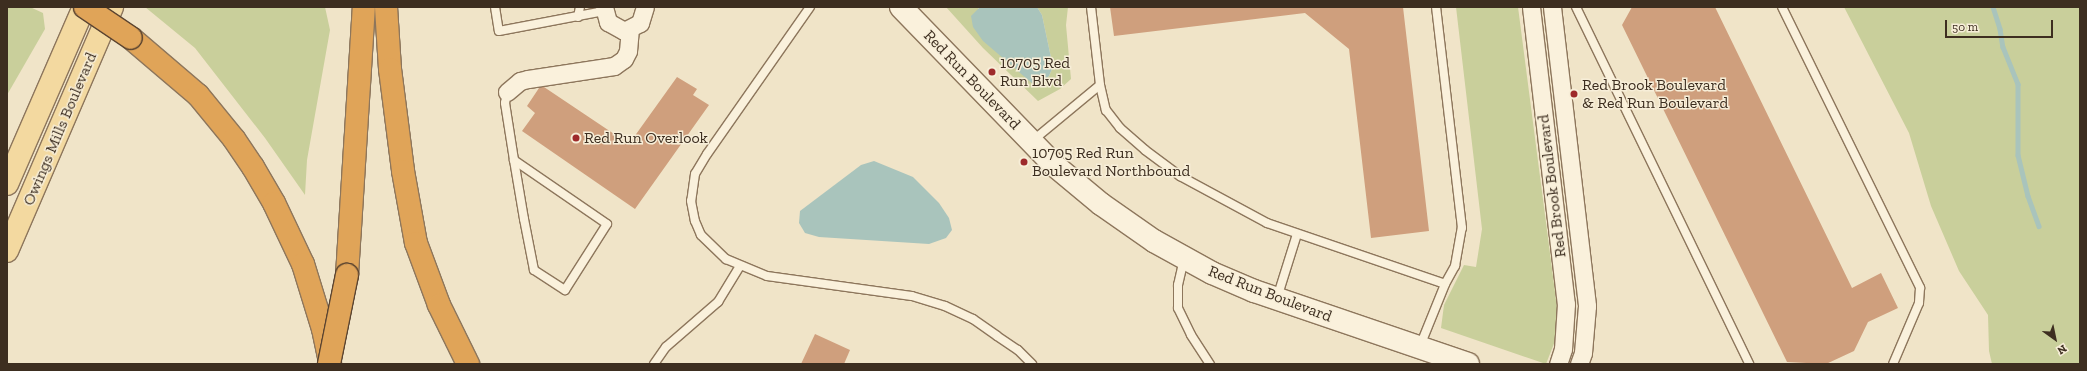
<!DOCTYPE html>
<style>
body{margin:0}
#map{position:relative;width:2087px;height:371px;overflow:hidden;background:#f0e4c8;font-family:"Zilla Slab",serif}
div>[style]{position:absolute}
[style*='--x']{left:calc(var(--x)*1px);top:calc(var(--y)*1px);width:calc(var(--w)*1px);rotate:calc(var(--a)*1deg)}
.green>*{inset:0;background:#c9cf9b}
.water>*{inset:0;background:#a9c4bc}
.stream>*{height:4.5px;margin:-2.25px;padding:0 2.25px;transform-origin:2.25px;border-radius:2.25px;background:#a9c4bc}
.building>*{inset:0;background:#cf9f7d}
.roads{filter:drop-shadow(1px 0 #8d765c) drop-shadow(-1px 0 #8d765c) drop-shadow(0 1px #8d765c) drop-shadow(0 -1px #8d765c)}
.service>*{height:8px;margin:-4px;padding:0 4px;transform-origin:4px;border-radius:4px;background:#faf1dc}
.minor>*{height:17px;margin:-8.5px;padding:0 8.5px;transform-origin:8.5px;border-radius:8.5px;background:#faf1dc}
.secondary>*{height:22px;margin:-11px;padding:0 11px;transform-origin:11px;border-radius:11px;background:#faf1dc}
.primary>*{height:22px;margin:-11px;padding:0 11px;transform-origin:11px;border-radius:11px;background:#f3d9a0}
.motorway>*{height:22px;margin:-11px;padding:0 11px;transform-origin:11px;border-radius:11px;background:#e0a458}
.bridges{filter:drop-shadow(1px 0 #5b4430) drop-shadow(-1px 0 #5b4430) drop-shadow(0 1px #5b4430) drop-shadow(0 -1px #5b4430)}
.motorway-bridge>*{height:22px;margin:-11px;padding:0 11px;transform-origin:11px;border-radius:11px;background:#e0a458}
.dots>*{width:11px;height:11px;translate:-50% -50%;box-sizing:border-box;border:2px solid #f7eed8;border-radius:50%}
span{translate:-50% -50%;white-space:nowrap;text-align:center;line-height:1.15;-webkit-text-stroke:3px #f7eed8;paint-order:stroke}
.poi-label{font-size:16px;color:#3d2e20}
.left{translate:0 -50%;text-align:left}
.street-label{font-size:16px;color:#3d2e20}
.frame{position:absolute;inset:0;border:8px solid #3d2e20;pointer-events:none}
.north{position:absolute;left:2035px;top:319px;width:40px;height:40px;-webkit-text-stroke:3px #f7eed8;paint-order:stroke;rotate:147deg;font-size:11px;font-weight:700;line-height:16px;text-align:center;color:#3d2e20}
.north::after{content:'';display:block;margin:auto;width:14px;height:18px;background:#3d2e20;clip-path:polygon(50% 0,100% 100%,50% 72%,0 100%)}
.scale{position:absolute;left:1945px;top:20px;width:108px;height:18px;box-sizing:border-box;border:2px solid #3d2e20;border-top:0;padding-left:5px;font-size:12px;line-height:14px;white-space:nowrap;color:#3d2e20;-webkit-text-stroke:3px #f7eed8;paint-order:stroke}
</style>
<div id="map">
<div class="green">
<i style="clip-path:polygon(7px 7px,30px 7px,43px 13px,45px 29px,7px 95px)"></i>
<i style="clip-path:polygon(145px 7px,325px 7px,330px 30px,307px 160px,305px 195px,265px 138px,195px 48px)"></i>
<i style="clip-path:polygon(946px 7px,985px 7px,978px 8px,1043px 81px,1049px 76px,1053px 67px,1042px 15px,1037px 7px,1034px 7px,1068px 7px,1066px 25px,1071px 79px,1060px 89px,1038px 101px,983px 48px)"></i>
<i style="clip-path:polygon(1456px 7px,1518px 7px,1558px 315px,1555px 341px,1546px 364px,1441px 328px,1444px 305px,1464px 265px,1476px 267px,1482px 229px)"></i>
<i style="clip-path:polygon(1844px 7px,2080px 7px,2080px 364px,1992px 364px,1989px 351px,1988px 315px,1959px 271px,1931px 206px,1909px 133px)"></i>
</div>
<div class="water">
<i style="clip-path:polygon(1037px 7px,1042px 15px,1053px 67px,1049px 76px,1043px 81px,1033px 84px,983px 41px,973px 27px,971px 16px,979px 8px)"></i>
<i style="clip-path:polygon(874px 161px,913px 177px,939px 203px,949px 218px,952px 230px,946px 238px,929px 244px,819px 237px,805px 233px,799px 223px,800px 211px,861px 165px)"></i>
</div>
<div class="stream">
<i style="--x:1993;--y:7;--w:23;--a:72"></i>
<i style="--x:2000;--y:29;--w:18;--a:81"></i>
<i style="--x:2003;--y:47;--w:40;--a:68"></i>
<i style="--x:2018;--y:84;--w:71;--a:90"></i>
<i style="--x:2018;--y:155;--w:42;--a:76.3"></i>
<i style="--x:2028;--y:196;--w:32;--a:70"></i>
</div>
<div class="building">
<i style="clip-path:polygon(1110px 7px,1403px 7px,1429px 231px,1371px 238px,1349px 49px,1305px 13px,1114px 36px)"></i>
<i style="clip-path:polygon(1632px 7px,1715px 7px,1852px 288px,1881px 273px,1898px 308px,1868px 322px,1854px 351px,1826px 364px,1787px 362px,1622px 25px)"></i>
<i style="clip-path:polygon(677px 77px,697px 89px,693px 95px,709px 105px,635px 209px,522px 131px,535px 113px,527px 106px,541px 85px,629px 144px)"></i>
<i style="clip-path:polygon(815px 334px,850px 350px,844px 364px,801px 364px)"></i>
</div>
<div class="roads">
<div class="service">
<i style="--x:495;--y:7;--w:24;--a:81"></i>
<i style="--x:499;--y:31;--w:107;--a:-10.8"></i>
<i style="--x:810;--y:7;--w:179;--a:125"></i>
<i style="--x:707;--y:154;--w:23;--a:121"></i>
<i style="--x:695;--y:174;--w:27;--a:98"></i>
<i style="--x:691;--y:201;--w:20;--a:79"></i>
<i style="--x:695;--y:221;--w:15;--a:67"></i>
<i style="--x:701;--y:235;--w:35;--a:44"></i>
<i style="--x:726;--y:259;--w:44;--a:22.5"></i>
<i style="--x:767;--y:276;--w:146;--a:7.9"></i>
<i style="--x:912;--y:296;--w:34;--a:17"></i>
<i style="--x:945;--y:306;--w:31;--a:25"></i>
<i style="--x:973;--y:319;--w:29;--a:35"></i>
<i style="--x:997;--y:336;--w:25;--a:34"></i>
<i style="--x:1018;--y:350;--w:20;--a:45"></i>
<i style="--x:1091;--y:7;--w:79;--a:83.4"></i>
<i style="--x:1100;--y:85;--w:26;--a:77"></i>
<i style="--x:1106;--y:110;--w:23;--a:52"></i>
<i style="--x:1120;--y:128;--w:33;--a:41"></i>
<i style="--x:1145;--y:150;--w:44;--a:36.6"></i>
<i style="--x:1180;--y:176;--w:99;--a:28.4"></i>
<i style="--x:1267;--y:223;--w:188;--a:18.9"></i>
<i style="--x:1445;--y:284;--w:21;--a:-61"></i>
<i style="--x:1455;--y:266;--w:39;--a:-80"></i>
<i style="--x:1462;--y:228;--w:223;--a:-96.7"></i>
<i style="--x:1576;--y:7;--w:397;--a:64.1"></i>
<i style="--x:1782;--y:7;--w:313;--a:63.8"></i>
<i style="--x:1920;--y:288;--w:15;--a:94"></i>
<i style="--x:1919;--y:303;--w:66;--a:113.1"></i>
<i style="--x:578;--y:17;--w:10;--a:-79"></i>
<i style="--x:507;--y:92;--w:11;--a:100"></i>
<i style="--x:505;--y:103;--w:58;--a:81"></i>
<i style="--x:514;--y:160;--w:60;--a:80.4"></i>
<i style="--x:524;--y:219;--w:52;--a:78.9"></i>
<i style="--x:534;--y:270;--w:37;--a:33"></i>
<i style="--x:565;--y:290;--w:78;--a:-57.5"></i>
<i style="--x:607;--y:224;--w:113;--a:-145.5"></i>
<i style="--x:1031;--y:142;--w:89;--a:-39.6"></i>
<i style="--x:1184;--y:259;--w:27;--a:103"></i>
<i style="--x:1178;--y:285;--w:23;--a:90"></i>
<i style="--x:1178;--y:308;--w:30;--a:64"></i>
<i style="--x:1191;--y:335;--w:35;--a:57"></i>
<i style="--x:1277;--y:298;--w:67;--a:-72.6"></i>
<i style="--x:1420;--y:346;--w:67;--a:-68"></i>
<i style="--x:654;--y:364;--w:21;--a:-55"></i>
<i style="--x:666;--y:347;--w:69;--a:-40.9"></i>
<i style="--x:718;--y:302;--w:42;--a:-58.6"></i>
</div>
<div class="minor">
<i style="--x:604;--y:7;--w:16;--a:75"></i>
<i style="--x:608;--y:22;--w:18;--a:29"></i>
<i style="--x:624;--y:31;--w:18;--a:-27"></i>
<i style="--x:640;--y:23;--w:17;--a:-73"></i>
<i style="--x:1531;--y:7;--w:299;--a:83.3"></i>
<i style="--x:1566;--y:304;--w:45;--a:93.8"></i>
<i style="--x:1563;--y:349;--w:16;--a:108"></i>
<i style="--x:1552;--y:7;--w:301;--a:83.3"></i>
<i style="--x:1587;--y:306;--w:47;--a:94.9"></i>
<i style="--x:1583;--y:353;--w:12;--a:110"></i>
<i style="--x:507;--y:92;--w:17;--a:-40"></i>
<i style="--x:520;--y:81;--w:8;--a:-14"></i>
<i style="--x:528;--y:79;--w:87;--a:-8.6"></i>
<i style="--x:614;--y:66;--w:12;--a:-35"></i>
<i style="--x:624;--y:59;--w:9;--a:-63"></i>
<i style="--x:628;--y:51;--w:21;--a:-85"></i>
</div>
<div class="secondary">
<i style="--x:901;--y:7;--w:220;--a:45.9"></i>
<i style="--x:1054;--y:165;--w:61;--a:39.7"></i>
<i style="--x:1101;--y:204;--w:65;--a:34.9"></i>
<i style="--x:1154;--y:241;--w:66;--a:28.9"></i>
<i style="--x:1212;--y:273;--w:46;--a:23.2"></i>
<i style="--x:1254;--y:291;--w:226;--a:18.8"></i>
</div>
<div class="primary">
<i style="--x:7;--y:184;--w:193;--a:-66.5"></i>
<i style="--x:7;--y:251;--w:266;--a:-66.7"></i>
</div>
<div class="motorway">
<i style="--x:386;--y:7;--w:62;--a:86.3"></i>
<i style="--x:390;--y:69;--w:103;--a:82.7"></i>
<i style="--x:403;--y:171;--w:73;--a:79.8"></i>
<i style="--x:416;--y:243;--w:66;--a:69.6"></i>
<i style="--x:439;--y:305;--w:66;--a:63.8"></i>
<i style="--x:131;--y:38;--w:88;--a:40.4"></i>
<i style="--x:198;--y:95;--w:57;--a:50.7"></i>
<i style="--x:234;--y:139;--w:34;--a:56"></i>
<i style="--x:253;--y:167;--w:42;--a:59.7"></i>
<i style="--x:274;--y:203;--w:68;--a:64.6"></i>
<i style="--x:303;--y:264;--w:68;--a:72.9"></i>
<i style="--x:323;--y:329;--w:35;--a:78"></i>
<i style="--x:347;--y:275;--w:269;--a:-86.4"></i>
</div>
</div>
<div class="bridges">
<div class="motorway-bridge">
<i style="--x:85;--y:7;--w:55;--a:34"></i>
<i style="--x:329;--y:364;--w:91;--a:-78.6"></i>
</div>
</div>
<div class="dots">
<i style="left:992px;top:72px;background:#9e2a2b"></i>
<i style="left:1574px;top:94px;background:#9e2a2b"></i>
<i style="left:576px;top:138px;background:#9e2a2b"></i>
<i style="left:1024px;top:162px;background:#9e2a2b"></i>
</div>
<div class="poi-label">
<span class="left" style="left:1000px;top:72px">10705 Red<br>Run Blvd</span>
<span class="left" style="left:1582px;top:94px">Red Brook Boulevard<br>&amp; Red Run Boulevard</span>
<span class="left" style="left:584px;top:138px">Red Run Overlook</span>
<span class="left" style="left:1032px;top:162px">10705 Red Run<br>Boulevard Northbound</span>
</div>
<div class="street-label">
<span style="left:972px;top:80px;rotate:46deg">Red Run Boulevard</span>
<span style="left:60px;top:129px;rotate:-67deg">Owings Mills Boulevard</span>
<span style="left:1552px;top:186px;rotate:-97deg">Red Brook Boulevard</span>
<span style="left:1270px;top:294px;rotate:21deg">Red Run Boulevard</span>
</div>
<div class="frame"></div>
<div class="north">N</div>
<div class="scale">50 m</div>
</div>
